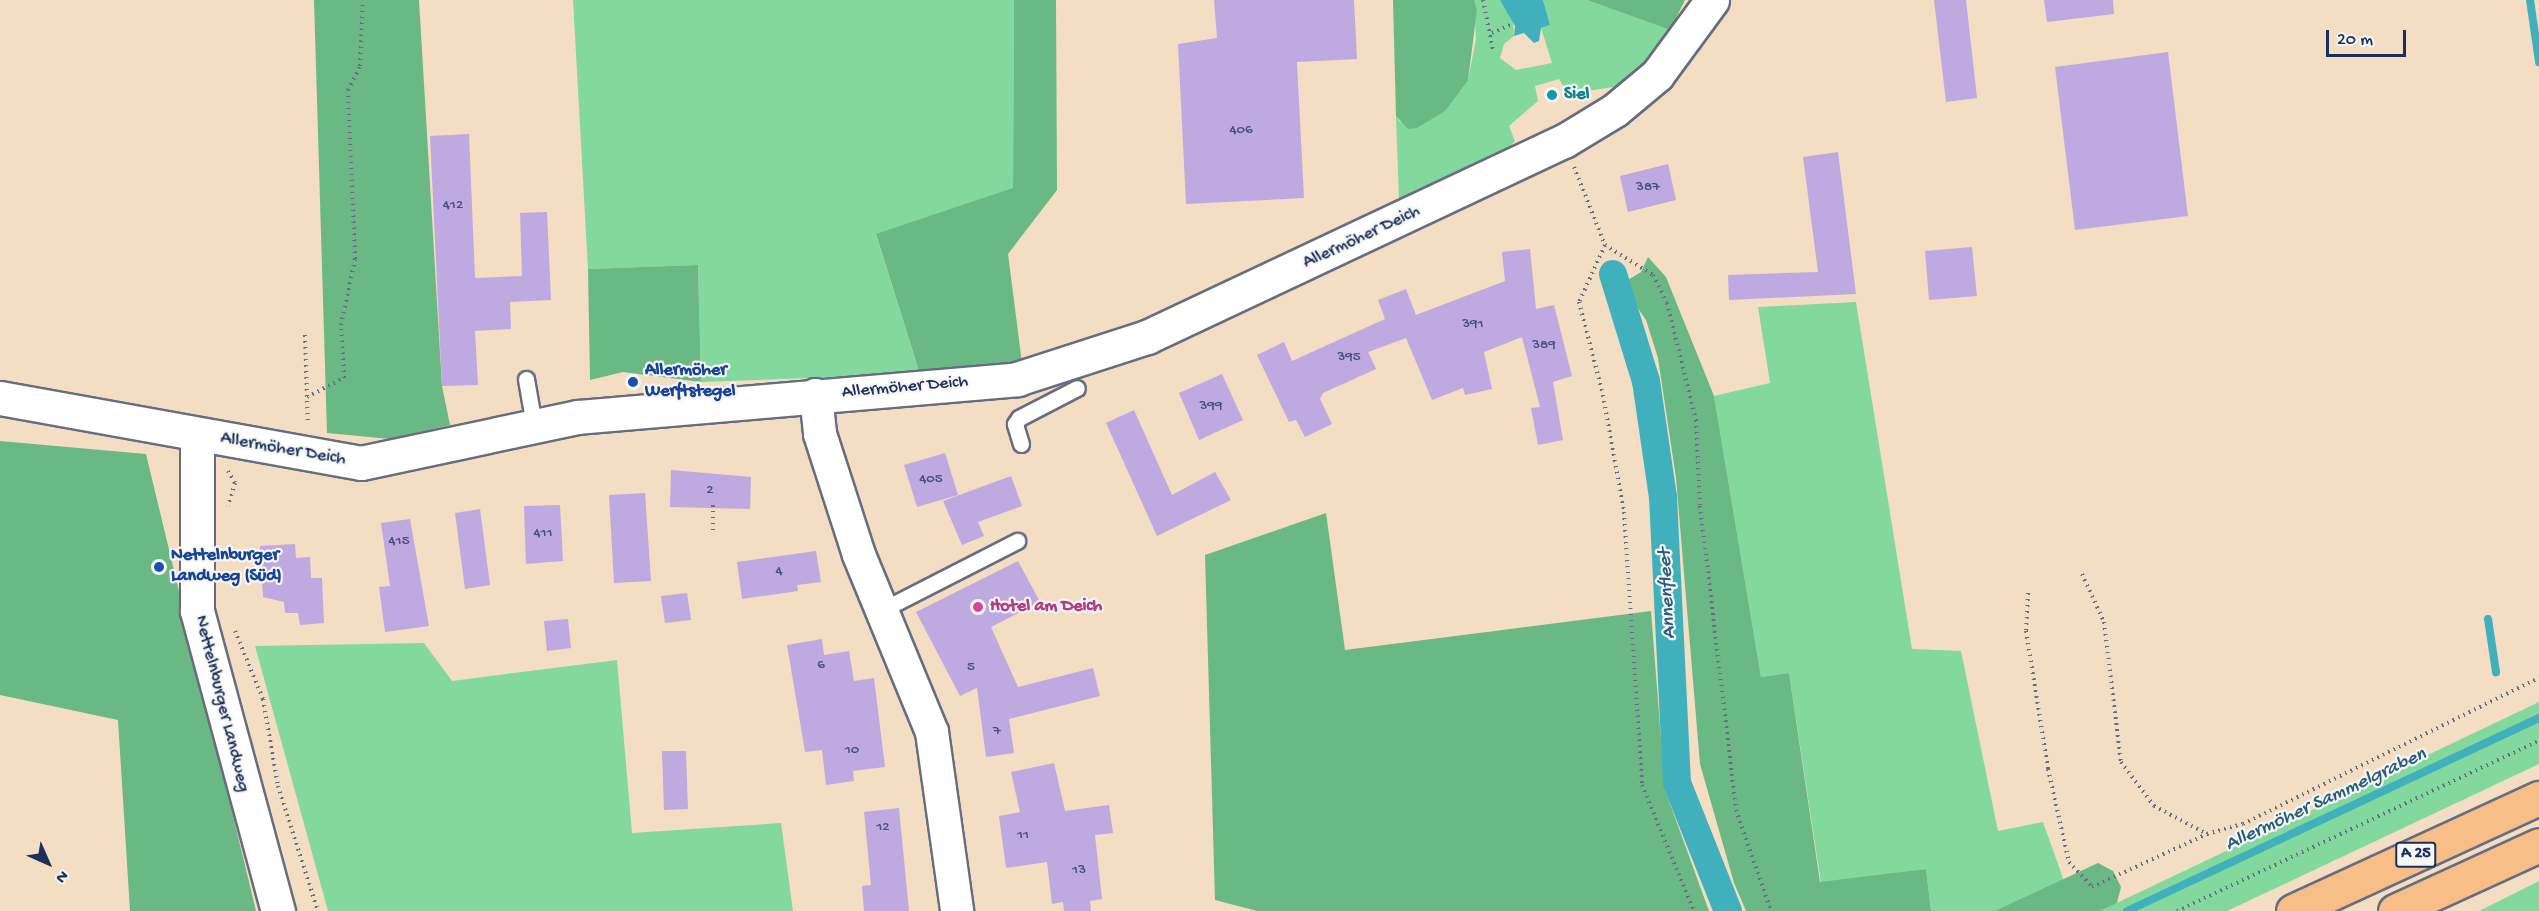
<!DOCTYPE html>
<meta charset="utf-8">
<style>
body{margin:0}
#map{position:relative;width:2539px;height:911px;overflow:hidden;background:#f3ddc3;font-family:"Gochi Hand",sans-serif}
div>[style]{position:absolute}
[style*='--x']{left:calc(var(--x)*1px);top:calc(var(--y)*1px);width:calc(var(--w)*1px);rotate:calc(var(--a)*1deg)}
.green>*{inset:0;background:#83d99d}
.forest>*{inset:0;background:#6ab984}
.water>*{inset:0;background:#41b0bd}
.stream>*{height:8px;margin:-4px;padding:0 4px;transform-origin:4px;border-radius:4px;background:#41b0bd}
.canal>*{height:28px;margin:-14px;padding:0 14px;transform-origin:14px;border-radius:14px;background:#41b0bd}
.building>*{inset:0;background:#beaae1}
.path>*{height:4px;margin-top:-2px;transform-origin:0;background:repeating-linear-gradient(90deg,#676c81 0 1.5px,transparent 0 6px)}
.roads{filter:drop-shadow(2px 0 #676c81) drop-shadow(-2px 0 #676c81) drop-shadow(0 2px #676c81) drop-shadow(0 -2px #676c81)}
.service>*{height:15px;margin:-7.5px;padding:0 7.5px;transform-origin:7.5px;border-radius:7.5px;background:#fff}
.minor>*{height:32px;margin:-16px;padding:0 16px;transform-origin:16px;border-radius:16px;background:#fff}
.tertiary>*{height:33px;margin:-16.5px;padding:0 16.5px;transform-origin:16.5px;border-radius:16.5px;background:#fff}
.motorway>*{height:33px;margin:-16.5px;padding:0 16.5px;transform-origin:16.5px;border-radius:16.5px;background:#f7be88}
.dots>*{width:16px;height:16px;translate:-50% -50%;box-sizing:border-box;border:3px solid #f6f6f2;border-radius:50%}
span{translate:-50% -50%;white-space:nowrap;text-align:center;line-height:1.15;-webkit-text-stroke:4.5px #f6f6f2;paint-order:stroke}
.number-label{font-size:15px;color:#444e7f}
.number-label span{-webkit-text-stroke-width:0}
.shield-label span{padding:2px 4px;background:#f6f6f2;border:2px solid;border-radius:4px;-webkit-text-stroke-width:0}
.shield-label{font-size:16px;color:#1b2f5e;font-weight:700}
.culture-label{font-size:18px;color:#0d838f;font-weight:700}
.left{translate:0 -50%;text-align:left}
.street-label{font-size:18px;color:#1b2f5e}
.transit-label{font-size:18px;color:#164399;font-weight:700}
.hotel-label{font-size:18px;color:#b23c85;font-weight:700}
.water-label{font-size:20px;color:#285c7f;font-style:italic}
.north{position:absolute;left:18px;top:833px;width:60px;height:60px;-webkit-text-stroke:4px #f6f6f2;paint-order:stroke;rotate:135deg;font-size:16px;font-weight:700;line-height:24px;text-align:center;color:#1b2f5e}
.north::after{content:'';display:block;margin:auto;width:21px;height:27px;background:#1b2f5e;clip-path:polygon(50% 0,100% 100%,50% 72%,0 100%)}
.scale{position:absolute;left:2326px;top:30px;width:80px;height:27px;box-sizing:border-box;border:3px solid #1b2f5e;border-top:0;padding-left:8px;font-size:18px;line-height:21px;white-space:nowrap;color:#1b2f5e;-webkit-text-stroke:4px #f6f6f2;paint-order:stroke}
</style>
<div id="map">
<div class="green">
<i style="clip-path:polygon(573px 0,1014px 0,1013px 189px,876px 235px,920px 374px,701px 382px,698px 265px,588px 269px)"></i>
<i style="clip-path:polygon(1474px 0,1500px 0,1513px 19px,1514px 36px,1504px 44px,1500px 58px,1516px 70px,1552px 63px,1541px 28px,1550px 25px,1543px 0,1587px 0,1670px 30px,1626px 85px,1568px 94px,1559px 79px,1535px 86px,1538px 101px,1509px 126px,1515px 141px,1504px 153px,1399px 202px,1396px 116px,1400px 122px,1468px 80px,1476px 39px)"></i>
<i style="clip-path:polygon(1856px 302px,1912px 649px,1961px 651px,1998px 831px,2043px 822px,2064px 881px,1995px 911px,1931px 911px,1926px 869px,1821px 883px,1789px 673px,1761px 677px,1714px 396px,1770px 383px,1758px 307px)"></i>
<i style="clip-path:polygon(424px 643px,452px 681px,617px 660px,632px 833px,781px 823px,793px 911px,328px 911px,255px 646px)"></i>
<i style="clip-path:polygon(2539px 702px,2539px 764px,2227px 911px,2100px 911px)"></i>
<i style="clip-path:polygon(2539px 881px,2539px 911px,2479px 911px)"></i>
</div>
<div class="forest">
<i style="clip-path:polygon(314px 0,419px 0,442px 386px,450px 425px,390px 439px,327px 433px)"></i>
<i style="clip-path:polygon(1014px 0,1056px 0,1057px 190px,1008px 254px,1022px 363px,920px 374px,876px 234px,1013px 188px)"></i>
<i style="clip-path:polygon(1393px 0,1474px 0,1477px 10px,1468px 80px,1445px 111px,1417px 128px,1408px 129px,1396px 116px)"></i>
<i style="clip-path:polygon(1587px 0,1685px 0,1670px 30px)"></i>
<i style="clip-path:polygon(1648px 257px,1666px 277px,1714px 396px,1761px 677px,1789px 673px,1820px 882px,1926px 869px,1931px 911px,1746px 911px,1734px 883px,1700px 764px,1676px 478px,1658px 358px,1646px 320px,1621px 284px,1641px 272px)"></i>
<i style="clip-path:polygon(698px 265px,701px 382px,623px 372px,590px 380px,588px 269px)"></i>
<i style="clip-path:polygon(0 441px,146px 454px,256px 911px,130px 911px,118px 720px,0 695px)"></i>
<i style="clip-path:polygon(1326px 513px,1345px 650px,1651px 611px,1665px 790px,1709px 911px,1257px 911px,1215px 900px,1205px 555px)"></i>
<i style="clip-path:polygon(2098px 863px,2113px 871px,2121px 887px,2117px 903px,2100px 911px,1995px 911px)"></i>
</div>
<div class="water">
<i style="clip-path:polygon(1500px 0,1543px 0,1550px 25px,1541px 28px,1539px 41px,1534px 43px,1524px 33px,1514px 36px,1515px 26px)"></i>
</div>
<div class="stream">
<i style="--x:2530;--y:0;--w:63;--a:81.7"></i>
<i style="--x:2488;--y:619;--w:54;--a:81.4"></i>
<i style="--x:2127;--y:911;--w:455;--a:-25.1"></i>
</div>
<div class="canal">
<i style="--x:1613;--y:274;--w:112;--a:72.9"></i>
<i style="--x:1646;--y:381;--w:117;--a:81.7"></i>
<i style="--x:1663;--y:497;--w:286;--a:87.2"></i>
<i style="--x:1677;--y:783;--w:138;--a:68.3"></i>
</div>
<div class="building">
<i style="clip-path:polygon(1214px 0,1354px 0,1357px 59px,1297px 62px,1304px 198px,1186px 204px,1178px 44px,1217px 38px)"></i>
<i style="clip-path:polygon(1934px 0,1966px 0,1977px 98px,1946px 102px)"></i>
<i style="clip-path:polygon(2044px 0,2113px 0,2114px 14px,2047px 22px)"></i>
<i style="clip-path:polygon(2168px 52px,2188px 216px,2075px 230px,2055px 67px)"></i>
<i style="clip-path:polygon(469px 134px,475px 278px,522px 276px,520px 213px,547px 212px,551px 300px,510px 302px,511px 329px,475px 331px,478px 385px,442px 386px,430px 136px)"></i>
<i style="clip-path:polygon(1838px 152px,1856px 294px,1729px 300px,1728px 275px,1818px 272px,1803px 157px)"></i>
<i style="clip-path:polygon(1668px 164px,1676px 200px,1628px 212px,1620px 176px)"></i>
<i style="clip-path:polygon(1972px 247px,1977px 296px,1929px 300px,1925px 251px)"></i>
<i style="clip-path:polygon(1530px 249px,1536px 309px,1554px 305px,1572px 376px,1553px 382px,1563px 440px,1538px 445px,1531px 408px,1540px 407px,1522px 337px,1484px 352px,1492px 389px,1465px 395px,1463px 388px,1432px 400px,1406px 338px,1368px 352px,1376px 369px,1323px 393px,1320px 399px,1332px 424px,1305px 437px,1296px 420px,1289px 422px,1257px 355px,1284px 342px,1292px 361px,1385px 319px,1378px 300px,1406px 289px,1416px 315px,1505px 281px,1502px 252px)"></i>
<i style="clip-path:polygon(1222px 374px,1243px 420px,1199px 440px,1179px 393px)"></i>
<i style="clip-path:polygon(1134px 410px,1172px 495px,1215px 472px,1231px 500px,1157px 536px,1106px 423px)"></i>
<i style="clip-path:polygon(945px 453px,958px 495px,917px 507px,904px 465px)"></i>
<i style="clip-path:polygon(671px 470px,751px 477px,750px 509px,670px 507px)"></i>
<i style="clip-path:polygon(1011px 476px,1022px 506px,978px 522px,984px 536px,962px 545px,943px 501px)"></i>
<i style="clip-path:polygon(645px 493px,651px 581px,614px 583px,609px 495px)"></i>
<i style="clip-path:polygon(560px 505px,563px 561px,526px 564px,524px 506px)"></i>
<i style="clip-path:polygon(480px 509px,490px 585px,465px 589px,455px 513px)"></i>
<i style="clip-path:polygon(410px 519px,429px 626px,385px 632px,379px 587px,390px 586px,381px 523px)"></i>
<i style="clip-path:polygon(295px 544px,296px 558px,310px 557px,311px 578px,322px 578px,324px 623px,300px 625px,298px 613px,285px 613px,284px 602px,263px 597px,260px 546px)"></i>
<i style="clip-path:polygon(816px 551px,821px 582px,797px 585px,798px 591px,742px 599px,737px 562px)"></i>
<i style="clip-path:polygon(1018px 561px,1040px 602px,991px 627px,1018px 687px,1093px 668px,1100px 696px,1009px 719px,1014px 753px,986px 757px,977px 688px,960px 696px,916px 612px)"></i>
<i style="clip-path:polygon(687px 593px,691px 620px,665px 623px,661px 596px)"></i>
<i style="clip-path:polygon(568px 619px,571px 648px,547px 651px,544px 621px)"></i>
<i style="clip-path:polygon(822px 639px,824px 655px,849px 651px,854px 681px,874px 678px,885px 767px,853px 771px,854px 781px,826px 785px,822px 750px,805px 752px,787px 645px)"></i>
<i style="clip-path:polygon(662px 751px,686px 751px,688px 809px,664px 810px)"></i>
<i style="clip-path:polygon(1054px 763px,1065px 811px,1109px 805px,1113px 833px,1095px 835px,1102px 899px,1090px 901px,1091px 911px,1064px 911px,1063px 902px,1052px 904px,1047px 862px,1006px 868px,999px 816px,1020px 812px,1011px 772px)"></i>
<i style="clip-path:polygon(899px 808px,909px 911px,864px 911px,862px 886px,871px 885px,864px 812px)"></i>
</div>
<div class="path">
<i style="--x:1483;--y:0;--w:51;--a:78.7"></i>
<i style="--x:1492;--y:33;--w:22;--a:-24"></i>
<i style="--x:1574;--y:167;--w:84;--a:68.3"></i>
<i style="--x:1605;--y:245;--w:57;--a:32"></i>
<i style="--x:1653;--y:275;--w:31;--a:63"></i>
<i style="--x:1667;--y:303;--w:121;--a:76.1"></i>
<i style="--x:1696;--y:420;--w:86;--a:87.3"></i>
<i style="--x:1700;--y:506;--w:306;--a:83.2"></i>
<i style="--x:1736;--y:810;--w:107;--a:70.9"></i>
<i style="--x:1605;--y:245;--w:63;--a:114.5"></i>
<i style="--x:1579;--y:302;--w:96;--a:75.5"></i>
<i style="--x:1603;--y:395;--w:119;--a:79.8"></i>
<i style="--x:1624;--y:512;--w:274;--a:86.2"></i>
<i style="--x:1642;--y:785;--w:136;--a:67.6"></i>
<i style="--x:305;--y:335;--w:90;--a:88.1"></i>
<i style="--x:307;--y:397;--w:42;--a:-27.2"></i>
<i style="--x:344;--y:378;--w:53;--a:-93.2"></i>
<i style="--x:341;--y:325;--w:67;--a:-78"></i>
<i style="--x:355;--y:259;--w:169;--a:-92.4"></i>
<i style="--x:348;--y:90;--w:27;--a:-63"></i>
<i style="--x:360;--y:66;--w:66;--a:-87.4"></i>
<i style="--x:228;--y:471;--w:14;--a:60"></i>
<i style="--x:235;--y:483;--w:24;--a:107"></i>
<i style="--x:713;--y:505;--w:27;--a:90"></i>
<i style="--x:2082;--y:574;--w:53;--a:65.4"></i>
<i style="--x:2104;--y:622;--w:141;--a:83.1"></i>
<i style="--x:2121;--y:762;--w:55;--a:53.1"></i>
<i style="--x:2154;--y:806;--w:60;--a:27.8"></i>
<i style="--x:2028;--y:593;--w:38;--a:93"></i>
<i style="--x:2026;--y:631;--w:140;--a:80.9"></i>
<i style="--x:2048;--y:769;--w:95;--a:77.3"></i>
<i style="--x:2069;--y:862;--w:34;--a:47"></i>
<i style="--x:2092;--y:887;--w:127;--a:-24.7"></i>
<i style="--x:2207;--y:834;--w:37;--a:-16"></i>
<i style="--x:2243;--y:824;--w:330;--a:-26.3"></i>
<i style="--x:235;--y:631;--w:74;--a:67.6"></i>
<i style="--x:263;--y:699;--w:88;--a:80.2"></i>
<i style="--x:278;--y:786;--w:131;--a:72.3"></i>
<i style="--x:2177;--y:911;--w:400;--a:-25.2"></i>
</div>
<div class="roads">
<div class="service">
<i style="--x:526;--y:379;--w:47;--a:80.1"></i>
<i style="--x:1021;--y:444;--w:21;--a:-107"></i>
<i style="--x:1015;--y:424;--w:7;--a:-56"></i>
<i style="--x:1019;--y:418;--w:65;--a:-27.3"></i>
<i style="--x:882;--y:610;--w:152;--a:-27.1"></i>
</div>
<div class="minor">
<i style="--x:816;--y:395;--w:39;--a:84"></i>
<i style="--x:820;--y:434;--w:127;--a:72.1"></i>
<i style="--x:859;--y:555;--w:191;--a:67.6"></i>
<i style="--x:932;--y:732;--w:181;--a:82"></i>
</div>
<div class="tertiary">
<i style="--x:0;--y:398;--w:367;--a:10.2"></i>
<i style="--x:361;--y:463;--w:222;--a:-12"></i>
<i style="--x:578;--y:417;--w:441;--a:-4.9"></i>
<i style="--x:1017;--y:379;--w:137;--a:-17.9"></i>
<i style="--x:1147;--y:337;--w:461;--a:-25.2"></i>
<i style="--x:1564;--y:141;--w:60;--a:-31.3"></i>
<i style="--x:1615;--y:110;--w:55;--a:-39.8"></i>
<i style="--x:1657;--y:75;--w:93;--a:-53.7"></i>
<i style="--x:197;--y:434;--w:177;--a:90"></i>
<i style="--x:197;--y:611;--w:311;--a:74.9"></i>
</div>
<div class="motorway">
<i style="--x:2293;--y:911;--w:271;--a:-24.7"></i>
<i style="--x:2395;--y:911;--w:158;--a:-24.6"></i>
</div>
</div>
<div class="dots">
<i style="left:1552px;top:95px;background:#0f9aa8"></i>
<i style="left:633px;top:382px;background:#1a4fb4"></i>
<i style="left:159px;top:567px;background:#1a4fb4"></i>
<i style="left:978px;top:607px;background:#d1479c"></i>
</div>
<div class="number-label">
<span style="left:1241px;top:131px">406</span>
<span style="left:1648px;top:188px">387</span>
<span style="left:453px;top:206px">412</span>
<span style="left:1473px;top:325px">391</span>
<span style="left:1544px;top:346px">389</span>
<span style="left:1349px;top:358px">395</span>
<span style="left:1211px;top:407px">399</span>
<span style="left:931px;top:480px">405</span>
<span style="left:710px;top:491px">2</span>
<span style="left:543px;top:534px">411</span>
<span style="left:399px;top:542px">415</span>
<span style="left:779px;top:572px">4</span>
<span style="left:821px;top:666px">6</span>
<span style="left:971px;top:668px">5</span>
<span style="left:997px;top:732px">7</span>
<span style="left:852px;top:751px">10</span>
<span style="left:883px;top:828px">12</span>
<span style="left:1023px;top:836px">11</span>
<span style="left:1079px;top:871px">13</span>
</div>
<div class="shield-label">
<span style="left:2416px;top:855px">A 25</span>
</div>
<div class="culture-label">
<span class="left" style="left:1564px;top:95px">Siel</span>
</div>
<div class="street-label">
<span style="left:1362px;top:238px;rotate:-25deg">Allermöher Deich</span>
<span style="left:905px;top:388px;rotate:-5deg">Allermöher Deich</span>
<span style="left:283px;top:450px;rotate:10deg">Allermöher Deich</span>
<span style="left:221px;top:704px;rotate:76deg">Nettelnburger Landweg</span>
</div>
<div class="transit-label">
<span class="left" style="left:645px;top:382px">Allermöher<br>Werftstegel</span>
<span class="left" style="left:171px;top:567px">Nettelnburger<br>Landweg (Süd)</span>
</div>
<div class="hotel-label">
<span class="left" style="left:990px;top:607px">Hotel am Deich</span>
</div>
<div class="water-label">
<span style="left:1668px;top:594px;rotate:-93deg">Annenfleet</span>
<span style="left:2326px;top:800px;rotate:-25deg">Allermöher Sammelgraben</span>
</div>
<div class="north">N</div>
<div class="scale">20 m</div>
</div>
